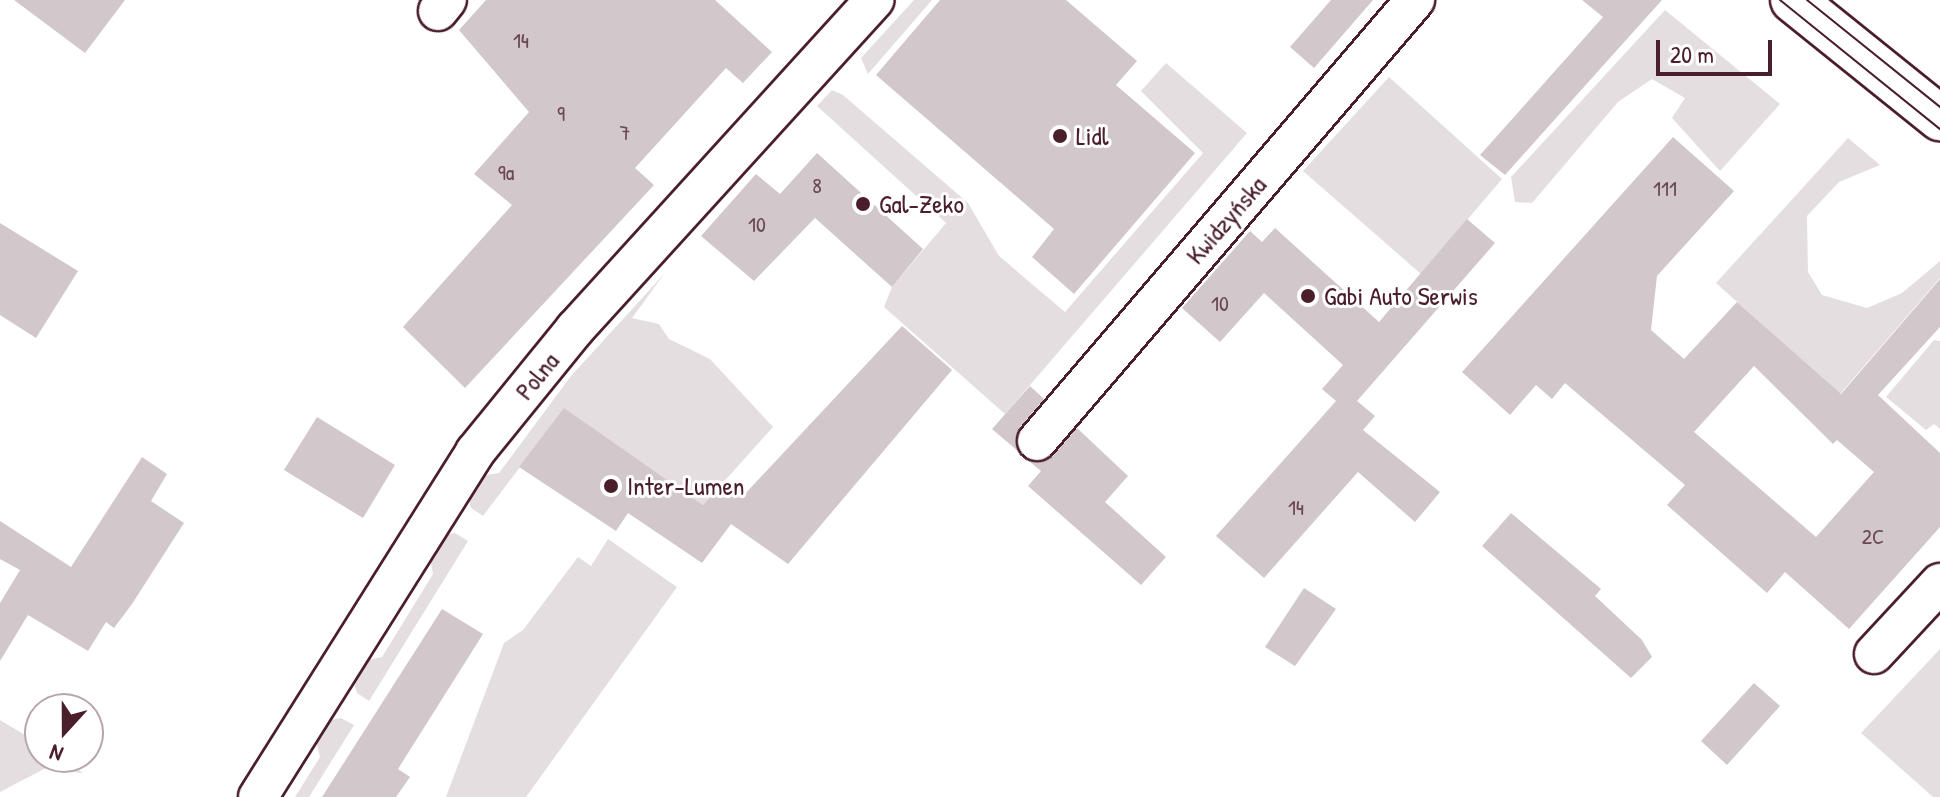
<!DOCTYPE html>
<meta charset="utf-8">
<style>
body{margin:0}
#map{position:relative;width:1940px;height:797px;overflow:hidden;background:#fff;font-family:"Patrick Hand",sans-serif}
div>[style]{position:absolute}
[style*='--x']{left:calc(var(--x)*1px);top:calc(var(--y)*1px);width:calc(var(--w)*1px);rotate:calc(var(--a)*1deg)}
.green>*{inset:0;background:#e5dee0}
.building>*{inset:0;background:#d2c7cb}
.roads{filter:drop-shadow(2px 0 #4a1f2b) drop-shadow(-2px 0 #4a1f2b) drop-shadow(0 2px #4a1f2b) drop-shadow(0 -2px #4a1f2b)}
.minor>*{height:38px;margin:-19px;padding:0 19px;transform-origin:19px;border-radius:19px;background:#fff}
.tertiary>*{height:44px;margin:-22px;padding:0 22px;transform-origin:22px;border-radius:22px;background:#fff}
.tram>*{height:2px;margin:-1px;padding:0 1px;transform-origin:1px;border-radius:1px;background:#4a1f2b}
.dots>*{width:22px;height:22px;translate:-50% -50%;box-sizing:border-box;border:4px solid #fff;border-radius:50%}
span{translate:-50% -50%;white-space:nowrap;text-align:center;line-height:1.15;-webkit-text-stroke:6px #fff;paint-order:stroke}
.number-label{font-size:22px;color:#6c4953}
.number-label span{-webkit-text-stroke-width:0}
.poi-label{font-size:26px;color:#4a1f2b}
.left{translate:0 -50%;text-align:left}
.street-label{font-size:26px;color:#4a1f2b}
.north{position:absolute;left:24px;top:693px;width:80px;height:80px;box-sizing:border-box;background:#fff;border:2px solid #b7a5aa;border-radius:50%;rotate:201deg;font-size:22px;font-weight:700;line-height:32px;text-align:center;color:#4a1f2b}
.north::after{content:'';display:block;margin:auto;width:28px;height:36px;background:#4a1f2b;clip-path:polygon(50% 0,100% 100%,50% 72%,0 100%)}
.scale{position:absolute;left:1656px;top:40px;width:116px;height:36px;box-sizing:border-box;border:4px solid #4a1f2b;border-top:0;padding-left:10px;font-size:24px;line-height:28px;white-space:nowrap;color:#4a1f2b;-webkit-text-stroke:6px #fff;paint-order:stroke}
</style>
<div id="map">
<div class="green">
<i style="clip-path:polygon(914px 0,932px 0,868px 74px,861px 58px)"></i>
<i style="clip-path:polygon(1665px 10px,1780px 104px,1720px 171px,1672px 118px,1685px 98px,1652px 79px,1618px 102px,1532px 203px,1515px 202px,1511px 177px)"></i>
<i style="clip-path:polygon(1166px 63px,1247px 133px,1005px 414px,884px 307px,892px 287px,946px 223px,817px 106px,832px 90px,843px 95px,968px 203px,999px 256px,1065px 312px,1203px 153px,1141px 91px)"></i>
<i style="clip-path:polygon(1389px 77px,1502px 179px,1421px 274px,1303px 171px)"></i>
<i style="clip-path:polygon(1848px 138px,1880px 165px,1839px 182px,1807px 216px,1808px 272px,1822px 295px,1867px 308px,1902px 293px,1940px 261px,1940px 278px,1840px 394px,1716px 283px)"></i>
<i style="clip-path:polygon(665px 273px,632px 318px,659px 324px,669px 339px,710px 359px,773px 427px,703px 505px,564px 409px,483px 516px,471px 508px,467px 492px,479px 476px,499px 473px,571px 376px)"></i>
<i style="clip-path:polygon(1934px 340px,1940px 341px,1940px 429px,1934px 424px,1926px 430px,1886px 397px)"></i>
<i style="clip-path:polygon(455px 533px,468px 541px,369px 701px,357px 693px,352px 677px,362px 661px,382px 657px,433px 574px,429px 554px,439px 537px)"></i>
<i style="clip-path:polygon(608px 539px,677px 587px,526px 797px,446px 797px,504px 643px,523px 630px,578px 557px,591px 566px)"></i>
<i style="clip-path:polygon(1940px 649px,1940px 797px,1933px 797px,1861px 733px)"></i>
<i style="clip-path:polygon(341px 718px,354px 725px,309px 797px,295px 797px,320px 757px,315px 737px,325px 721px)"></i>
<i style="clip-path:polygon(0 720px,40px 744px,40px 757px,61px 757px,83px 773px,44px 769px,0 792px)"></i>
</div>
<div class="building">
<i style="clip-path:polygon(14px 0,125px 0,85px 53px)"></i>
<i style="clip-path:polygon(486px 0,715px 0,772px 52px,743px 83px,726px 68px,635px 168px,654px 185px,465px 388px,403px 327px,512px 205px,474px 174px,529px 112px,459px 30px)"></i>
<i style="clip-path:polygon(940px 0,1066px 0,1137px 61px,1116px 85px,1195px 153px,1074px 294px,1032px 257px,1054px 229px,876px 75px)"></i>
<i style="clip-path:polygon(1331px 0,1373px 0,1314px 68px,1290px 47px)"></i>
<i style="clip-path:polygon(1582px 0,1662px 0,1505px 175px,1480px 155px,1603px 17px)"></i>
<i style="clip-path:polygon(evenodd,1673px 137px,1734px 191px,1657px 276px,1651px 330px,1684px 359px,1737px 302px,1841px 394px,1940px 279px,1940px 327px,1878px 395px,1940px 453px,1940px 527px,1849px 629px,1785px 572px,1767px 593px,1667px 505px,1685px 485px,1565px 383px,1552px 399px,1536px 385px,1510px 415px,1462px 372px,1673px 137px,1754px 366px,1833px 444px,1837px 440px,1874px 472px,1816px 537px,1694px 432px,1754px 366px)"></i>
<i style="clip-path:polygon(817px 153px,923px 249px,892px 287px,815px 218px,754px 281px,701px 236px,756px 174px,780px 194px)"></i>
<i style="clip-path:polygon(1467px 219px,1495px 243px,1357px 401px,1375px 416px,1363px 430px,1440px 492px,1415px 522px,1358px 472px,1264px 578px,1216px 536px,1336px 401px,1322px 389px,1343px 365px,1264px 293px,1220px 342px,1182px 308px,1250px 231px,1262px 242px,1275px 228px,1379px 322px)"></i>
<i style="clip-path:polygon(0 223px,78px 271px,36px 338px,0 315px)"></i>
<i style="clip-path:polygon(902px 326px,952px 370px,788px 564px,731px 524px,702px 563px,628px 513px,616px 531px,519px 467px,564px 408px,703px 505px,724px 482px,742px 497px)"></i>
<i style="clip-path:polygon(1030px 386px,1044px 399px,1020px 427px,1019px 452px,992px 429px)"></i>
<i style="clip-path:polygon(317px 417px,395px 465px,363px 518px,284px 470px)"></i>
<i style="clip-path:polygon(1077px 428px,1128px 476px,1105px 502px,1166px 557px,1141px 585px,1028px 486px,1041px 471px,1029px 461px,1053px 456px)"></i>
<i style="clip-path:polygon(142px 457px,167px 474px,151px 501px,184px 523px,132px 604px,114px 628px,106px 622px,88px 651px,28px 615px,0 661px,0 603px,20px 570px,0 559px,0 521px,71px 567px)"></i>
<i style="clip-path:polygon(1511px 513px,1601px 589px,1595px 596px,1642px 640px,1652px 657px,1631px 678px,1482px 546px)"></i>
<i style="clip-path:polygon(1304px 588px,1336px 609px,1295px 666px,1265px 647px)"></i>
<i style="clip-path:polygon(442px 609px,483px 634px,398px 769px,410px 777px,396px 797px,322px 797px)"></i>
<i style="clip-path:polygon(1754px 683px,1780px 706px,1727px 765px,1701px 741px)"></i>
</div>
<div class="roads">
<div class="minor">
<i style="--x:438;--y:11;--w:14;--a:-51"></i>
<i style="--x:1037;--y:441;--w:581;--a:-49.4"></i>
<i style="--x:1874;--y:654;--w:97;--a:-47.1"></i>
<i style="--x:258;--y:797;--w:408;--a:-57.8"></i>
<i style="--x:475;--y:452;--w:159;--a:-50.9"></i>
<i style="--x:575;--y:329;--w:445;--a:-47.7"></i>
</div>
<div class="tertiary">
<i style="--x:1793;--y:0;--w:189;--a:38.8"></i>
</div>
</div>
<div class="tram">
<i style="--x:1780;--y:0;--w:206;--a:38.9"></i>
<i style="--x:1807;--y:0;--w:171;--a:38.8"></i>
</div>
<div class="dots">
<i style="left:1060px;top:136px;background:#4a1f2b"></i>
<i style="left:863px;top:204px;background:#4a1f2b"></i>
<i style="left:1308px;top:296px;background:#4a1f2b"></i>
<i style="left:611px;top:486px;background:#4a1f2b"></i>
</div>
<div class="number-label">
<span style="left:521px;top:41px">14</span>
<span style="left:561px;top:114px">9</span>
<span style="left:625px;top:133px">7</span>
<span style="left:506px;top:173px">9a</span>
<span style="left:817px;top:186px">8</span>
<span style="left:1665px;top:189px">111</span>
<span style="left:757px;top:225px">10</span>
<span style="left:1220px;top:304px">10</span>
<span style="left:1296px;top:508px">14</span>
<span style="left:1873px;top:537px">2C</span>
</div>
<div class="poi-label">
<span class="left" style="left:1076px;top:136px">Lidl</span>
<span class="left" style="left:879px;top:204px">Gal-Zeko</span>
<span class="left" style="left:1324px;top:296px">Gabi Auto Serwis</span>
<span class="left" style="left:627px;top:486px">Inter-Lumen</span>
</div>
<div class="street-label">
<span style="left:1226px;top:220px;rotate:-49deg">Kwidzyńska</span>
<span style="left:537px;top:376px;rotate:-51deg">Polna</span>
</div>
<div class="north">N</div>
<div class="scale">20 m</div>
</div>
